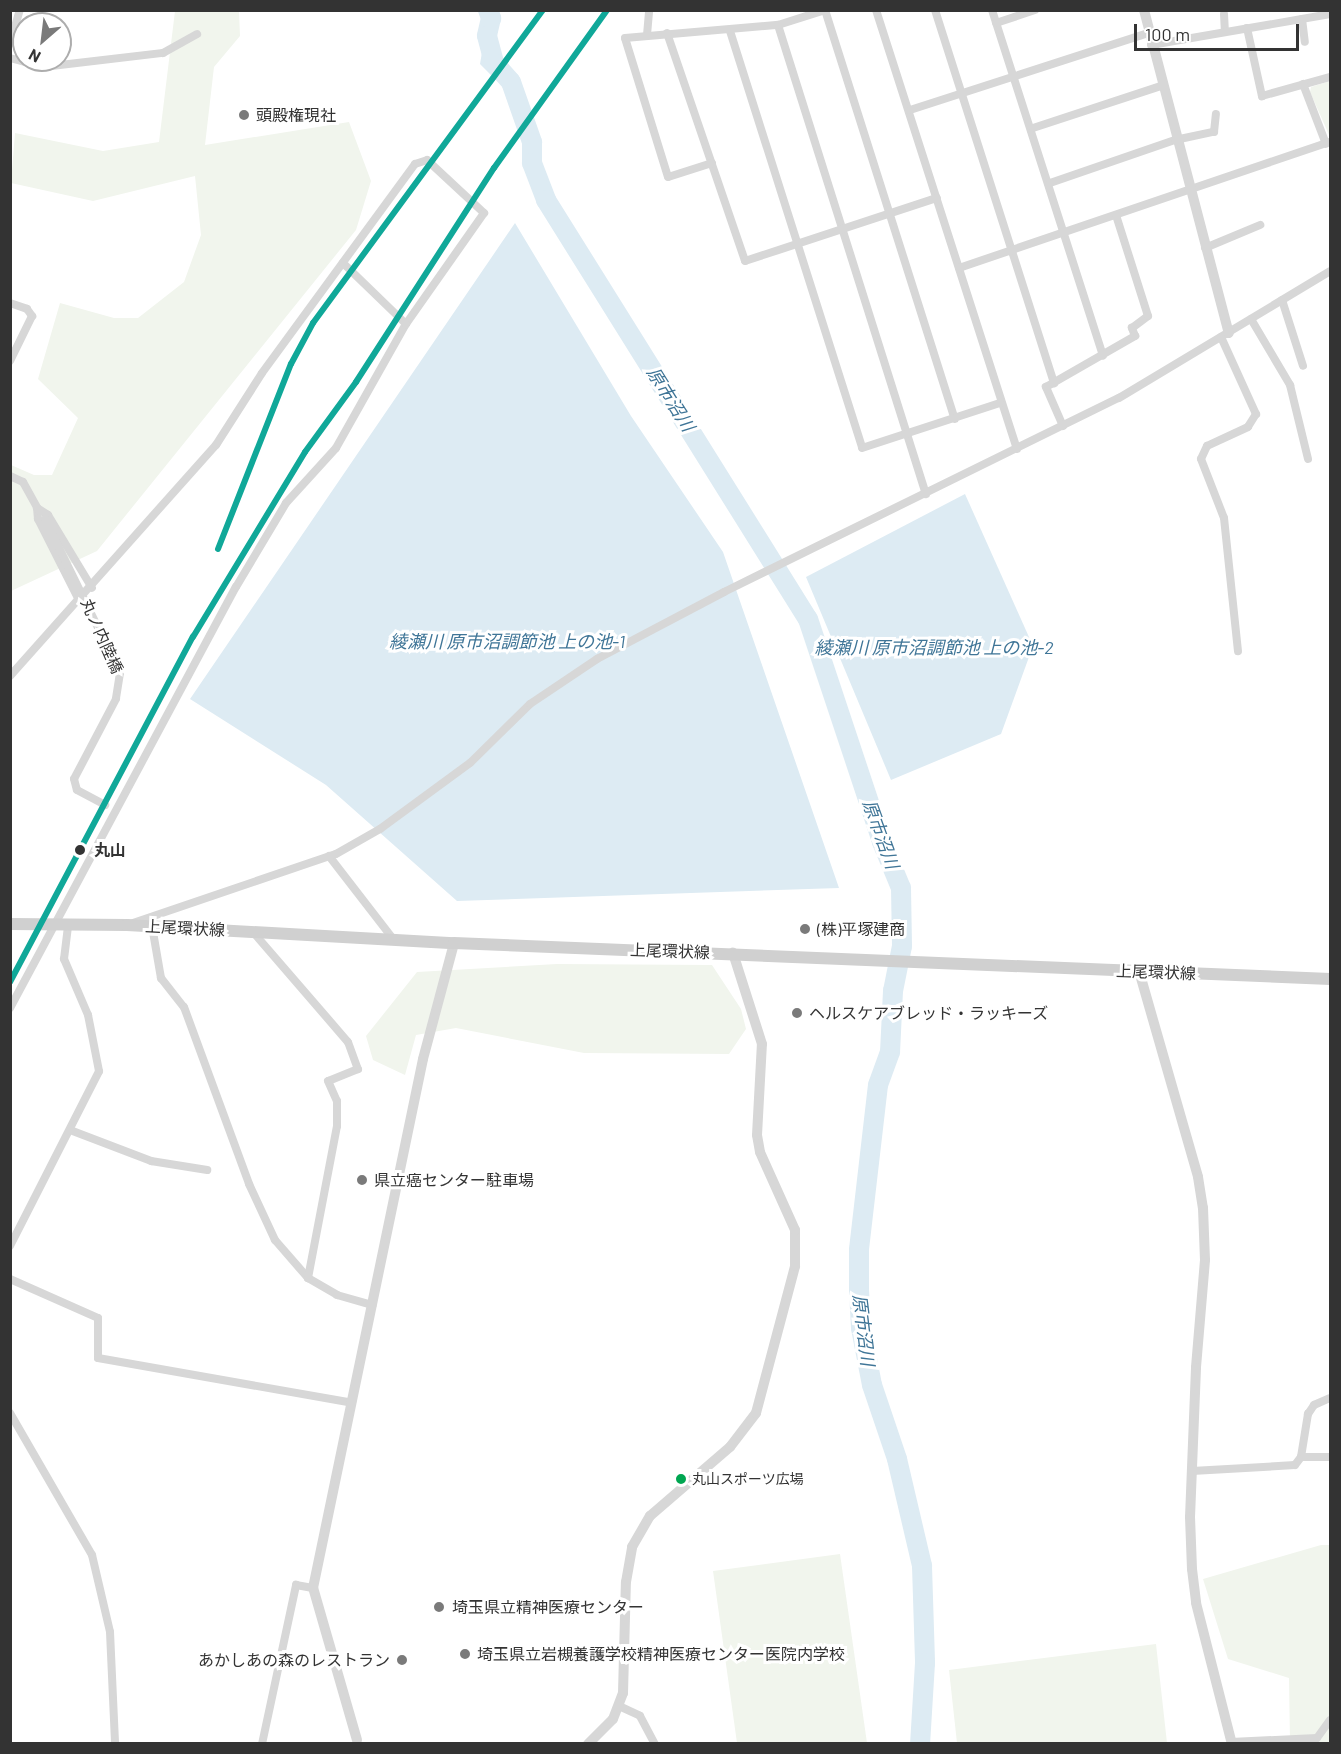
<!DOCTYPE html>
<meta charset="utf-8">
<style>
body{margin:0}
#map{position:relative;width:1341px;height:1754px;overflow:hidden;background:#fff;font-family:Barlow,"Noto Sans JP",sans-serif}
div>[style]{position:absolute}
[style*='--x']{left:calc(var(--x)*1px);top:calc(var(--y)*1px);width:calc(var(--w)*1px);rotate:calc(var(--a)*1deg)}
.green>*{inset:0;background:#f1f5ed}
.water>*{inset:0;background:#ddebf3}
.river>*{height:20px;margin:-10px;padding:0 10px;transform-origin:10px;border-radius:10px;background:#ddebf3}
.minor>*{height:8px;margin:-4px;padding:0 4px;transform-origin:4px;border-radius:4px;background:#d7d7d7}
.tertiary>*{height:10px;margin:-5px;padding:0 5px;transform-origin:5px;border-radius:5px;background:#d7d7d7}
.secondary>*{height:12px;margin:-6px;padding:0 6px;transform-origin:6px;border-radius:6px;background:#d0d0d0}
.minor-bridge>*{height:8px;margin:-4px;padding:0 4px;transform-origin:4px;border-radius:4px;background:#d7d7d7}
.rail-1>*{height:6px;margin:-3px;padding:0 3px;transform-origin:3px;border-radius:3px;background:#10a899}
.dots>*{width:16px;height:16px;translate:-50% -50%;box-sizing:border-box;border:3px solid #fff;border-radius:50%}
span{translate:-50% -50%;white-space:nowrap;text-align:center;line-height:1.15;-webkit-text-stroke:6px #fff;paint-order:stroke}
.bus-label{font-size:14px;color:#333}
.left{translate:0 -50%;text-align:left}
.poi-label{font-size:16px;color:#333}
.right{translate:-100% -50%;text-align:right}
.street-label{font-size:16px;color:#333}
.stop-label{font-size:16px;color:#333;font-weight:700}
.water-label{font-size:18px;color:#3f7597;font-style:italic}
.frame{position:absolute;inset:0;border:12px solid #333;pointer-events:none}
.north{position:absolute;left:12px;top:12px;width:60px;height:60px;box-sizing:border-box;background:#fff;border:2px solid #adadad;border-radius:50%;rotate:208deg;font-size:16px;font-weight:700;line-height:24px;text-align:center;color:#333}
.north::after{content:'';display:block;margin:auto;width:21px;height:27px;background:#7a7a7a;clip-path:polygon(50% 0,100% 100%,50% 72%,0 100%)}
.scale{position:absolute;left:1134px;top:24px;width:165px;height:27px;box-sizing:border-box;border:3px solid #333;border-top:0;padding-left:8px;font-size:18px;line-height:21px;white-space:nowrap;color:#333;-webkit-text-stroke:4px #fff;paint-order:stroke}
</style>
<div id="map">
<div class="green">
<i style="clip-path:polygon(175px 11px,239px 11px,240px 36px,214px 67px,205px 145px,349px 122px,371px 181px,356px 230px,97px 551px,11px 591px,11px 465px,34px 475px,52px 475px,78px 418px,38px 379px,60px 303px,114px 318px,138px 318px,184px 282px,201px 235px,195px 176px,93px 201px,11px 183px,15px 133px,103px 151px,159px 142px)"></i>
<i style="clip-path:polygon(1330px 81px,1330px 137px,1310px 92px,1311px 87px)"></i>
<i style="clip-path:polygon(557px 964px,712px 965px,741px 1009px,746px 1029px,729px 1054px,584px 1053px,456px 1028px,416px 1035px,405px 1075px,373px 1060px,366px 1036px,417px 972px)"></i>
<i style="clip-path:polygon(1321px 1545px,1330px 1545px,1330px 1743px,1290px 1743px,1289px 1678px,1228px 1659px,1203px 1579px)"></i>
<i style="clip-path:polygon(840px 1554px,867px 1743px,737px 1743px,713px 1571px)"></i>
<i style="clip-path:polygon(1156px 1644px,1167px 1743px,957px 1743px,949px 1670px)"></i>
</div>
<div class="water">
<i style="clip-path:polygon(489px 11px,494px 11px,490px 59px,508px 72px,507px 80px,491px 75px,480px 64px)"></i>
<i style="clip-path:polygon(515px 223px,631px 416px,723px 552px,839px 888px,457px 901px,326px 785px,190px 699px)"></i>
<i style="clip-path:polygon(965px 494px,1033px 646px,1001px 734px,891px 780px,806px 577px)"></i>
</div>
<div class="river">
<i style="--x:488;--y:10;--w:9;--a:69"></i>
<i style="--x:491;--y:18;--w:18;--a:103"></i>
<i style="--x:487;--y:36;--w:28;--a:75"></i>
<i style="--x:494;--y:63;--w:25;--a:48"></i>
<i style="--x:511;--y:82;--w:64;--a:70.7"></i>
<i style="--x:532;--y:142;--w:21;--a:90"></i>
<i style="--x:532;--y:163;--w:40;--a:69"></i>
<i style="--x:546;--y:200;--w:494;--a:58"></i>
<i style="--x:808;--y:619;--w:235;--a:71.6"></i>
<i style="--x:882;--y:842;--w:50;--a:67.6"></i>
<i style="--x:901;--y:888;--w:58;--a:89"></i>
<i style="--x:902;--y:946;--w:46;--a:101.3"></i>
<i style="--x:893;--y:991;--w:61;--a:92.8"></i>
<i style="--x:890;--y:1052;--w:35;--a:110"></i>
<i style="--x:878;--y:1085;--w:166;--a:96.6"></i>
<i style="--x:859;--y:1250;--w:40;--a:90"></i>
<i style="--x:859;--y:1290;--w:38;--a:87"></i>
<i style="--x:861;--y:1328;--w:58;--a:79.1"></i>
<i style="--x:872;--y:1385;--w:78;--a:71.3"></i>
<i style="--x:897;--y:1459;--w:110;--a:76.8"></i>
<i style="--x:922;--y:1566;--w:97;--a:88.2"></i>
<i style="--x:925;--y:1663;--w:81;--a:93.5"></i>
</div>
<div class="minor">
<i style="--x:825;--y:10;--w:429;--a:72.4"></i>
<i style="--x:876;--y:10;--w:461;--a:72.2"></i>
<i style="--x:935;--y:10;--w:392;--a:72.3"></i>
<i style="--x:992;--y:10;--w:363;--a:72.2"></i>
<i style="--x:1224;--y:14;--w:18;--a:87"></i>
<i style="--x:1302;--y:19;--w:23;--a:83"></i>
<i style="--x:996;--y:23;--w:41;--a:-18.4"></i>
<i style="--x:778;--y:25;--w:492;--a:72.5"></i>
<i style="--x:1247;--y:28;--w:70;--a:77.6"></i>
<i style="--x:1262;--y:96;--w:71;--a:-15.6"></i>
<i style="--x:730;--y:31;--w:437;--a:72.4"></i>
<i style="--x:862;--y:448;--w:145;--a:-18.1"></i>
<i style="--x:667;--y:33;--w:241;--a:71.1"></i>
<i style="--x:745;--y:261;--w:202;--a:-18.2"></i>
<i style="--x:647;--y:35;--w:25;--a:-85"></i>
<i style="--x:10;--y:44;--w:35;--a:-74"></i>
<i style="--x:1151;--y:45;--w:182;--a:-9.8"></i>
<i style="--x:10;--y:58;--w:34;--a:15"></i>
<i style="--x:43;--y:67;--w:121;--a:-6.7"></i>
<i style="--x:163;--y:53;--w:39;--a:-29"></i>
<i style="--x:1303;--y:84;--w:64;--a:69"></i>
<i style="--x:910;--y:110;--w:250;--a:-17.9"></i>
<i style="--x:1033;--y:128;--w:135;--a:-18.2"></i>
<i style="--x:712;--y:163;--w:46;--a:162.3"></i>
<i style="--x:668;--y:177;--w:145;--a:-107.2"></i>
<i style="--x:625;--y:38;--w:154;--a:-4.9"></i>
<i style="--x:778;--y:25;--w:49;--a:-17.7"></i>
<i style="--x:1050;--y:183;--w:132;--a:-19"></i>
<i style="--x:1175;--y:140;--w:40;--a:-12"></i>
<i style="--x:1214;--y:132;--w:18;--a:-84"></i>
<i style="--x:1205;--y:248;--w:60;--a:-22.7"></i>
<i style="--x:959;--y:268;--w:392;--a:-18.8"></i>
<i style="--x:1282;--y:300;--w:69;--a:72.3"></i>
<i style="--x:10;--y:303;--w:18;--a:19"></i>
<i style="--x:27;--y:309;--w:9;--a:54"></i>
<i style="--x:32;--y:316;--w:50;--a:116.1"></i>
<i style="--x:1251;--y:319;--w:77;--a:59.4"></i>
<i style="--x:1290;--y:385;--w:76;--a:76.3"></i>
<i style="--x:1221;--y:337;--w:85;--a:65.6"></i>
<i style="--x:1256;--y:414;--w:15;--a:122"></i>
<i style="--x:1248;--y:427;--w:45;--a:155.1"></i>
<i style="--x:1207;--y:446;--w:14;--a:115"></i>
<i style="--x:1201;--y:459;--w:63;--a:68.7"></i>
<i style="--x:1224;--y:518;--w:134;--a:84"></i>
<i style="--x:1063;--y:426;--w:43;--a:-113.6"></i>
<i style="--x:1046;--y:387;--w:103;--a:-29.8"></i>
<i style="--x:1135;--y:336;--w:9;--a:-111"></i>
<i style="--x:1132;--y:328;--w:20;--a:-37"></i>
<i style="--x:1148;--y:316;--w:106;--a:-107.6"></i>
<i style="--x:10;--y:476;--w:14;--a:25"></i>
<i style="--x:23;--y:482;--w:33;--a:61"></i>
<i style="--x:37;--y:508;--w:11;--a:85"></i>
<i style="--x:38;--y:519;--w:93;--a:63.2"></i>
<i style="--x:37;--y:508;--w:13;--a:32"></i>
<i style="--x:48;--y:515;--w:85;--a:58.9"></i>
<i style="--x:10;--y:676;--w:310;--a:-48.3"></i>
<i style="--x:216;--y:445;--w:85;--a:-57.4"></i>
<i style="--x:262;--y:373;--w:259;--a:-53.8"></i>
<i style="--x:415;--y:164;--w:13;--a:-18"></i>
<i style="--x:427;--y:160;--w:78;--a:42.9"></i>
<i style="--x:484;--y:213;--w:136;--a:125.1"></i>
<i style="--x:329;--y:856;--w:106;--a:52.3"></i>
<i style="--x:130;--y:924;--w:218;--a:-18.8"></i>
<i style="--x:336;--y:854;--w:51;--a:-29.6"></i>
<i style="--x:380;--y:829;--w:112;--a:-36.3"></i>
<i style="--x:470;--y:763;--w:84;--a:-44.5"></i>
<i style="--x:530;--y:704;--w:81;--a:-33.9"></i>
<i style="--x:597;--y:659;--w:144;--a:-27.8"></i>
<i style="--x:724;--y:592;--w:440;--a:-26.2"></i>
<i style="--x:1119;--y:398;--w:246;--a:-31"></i>
<i style="--x:152;--y:926;--w:53;--a:80.2"></i>
<i style="--x:161;--y:978;--w:37;--a:52"></i>
<i style="--x:184;--y:1007;--w:189;--a:69.8"></i>
<i style="--x:249;--y:1184;--w:62;--a:65.1"></i>
<i style="--x:275;--y:1240;--w:50;--a:49"></i>
<i style="--x:308;--y:1278;--w:34;--a:30"></i>
<i style="--x:337;--y:1295;--w:37;--a:16"></i>
<i style="--x:253;--y:932;--w:145;--a:49.2"></i>
<i style="--x:348;--y:1042;--w:29;--a:70"></i>
<i style="--x:358;--y:1069;--w:32;--a:158"></i>
<i style="--x:328;--y:1081;--w:22;--a:66"></i>
<i style="--x:337;--y:1101;--w:25;--a:90"></i>
<i style="--x:337;--y:1126;--w:155;--a:100.8"></i>
<i style="--x:10;--y:1008;--w:478;--a:-61.8"></i>
<i style="--x:236;--y:587;--w:98;--a:-59.2"></i>
<i style="--x:286;--y:503;--w:74;--a:-47.7"></i>
<i style="--x:336;--y:448;--w:142;--a:-60.6"></i>
<i style="--x:406;--y:324;--w:88;--a:-135.9"></i>
<i style="--x:70;--y:1130;--w:87;--a:20.9"></i>
<i style="--x:151;--y:1161;--w:57;--a:9.1"></i>
<i style="--x:10;--y:1246;--w:196;--a:-63"></i>
<i style="--x:99;--y:1071;--w:57;--a:-101.1"></i>
<i style="--x:88;--y:1015;--w:61;--a:-113.2"></i>
<i style="--x:64;--y:959;--w:35;--a:-83"></i>
<i style="--x:10;--y:1279;--w:96;--a:23.9"></i>
<i style="--x:98;--y:1318;--w:40;--a:90"></i>
<i style="--x:98;--y:1358;--w:258;--a:10"></i>
<i style="--x:10;--y:1413;--w:164;--a:60"></i>
<i style="--x:92;--y:1555;--w:79;--a:76.8"></i>
<i style="--x:110;--y:1632;--w:112;--a:87.4"></i>
<i style="--x:1301;--y:1457;--w:29;--a:0"></i>
<i style="--x:1192;--y:1471;--w:103;--a:-3.3"></i>
<i style="--x:1295;--y:1465;--w:10;--a:-53"></i>
<i style="--x:1301;--y:1457;--w:44;--a:-80.8"></i>
<i style="--x:1308;--y:1414;--w:11;--a:-56"></i>
<i style="--x:1314;--y:1405;--w:17;--a:-24"></i>
<i style="--x:619;--y:1706;--w:23;--a:25"></i>
<i style="--x:640;--y:1716;--w:32;--a:62"></i>
<i style="--x:1231;--y:1742;--w:86;--a:-2.7"></i>
<i style="--x:1317;--y:1738;--w:22;--a:-54"></i>
<i style="--x:262;--y:1744;--w:163;--a:-77.9"></i>
<i style="--x:296;--y:1585;--w:17;--a:10"></i>
</div>
<div class="tertiary">
<i style="--x:1144;--y:10;--w:334;--a:75.3"></i>
<i style="--x:1139;--y:971;--w:214;--a:74"></i>
<i style="--x:1198;--y:1177;--w:31;--a:81"></i>
<i style="--x:1203;--y:1208;--w:52;--a:87.8"></i>
<i style="--x:1205;--y:1260;--w:108;--a:94.8"></i>
<i style="--x:1196;--y:1368;--w:149;--a:92.3"></i>
<i style="--x:1190;--y:1517;--w:52;--a:87.8"></i>
<i style="--x:1192;--y:1569;--w:34;--a:83"></i>
<i style="--x:1196;--y:1603;--w:146;--a:75.7"></i>
<i style="--x:357;--y:1740;--w:158;--a:-106.1"></i>
<i style="--x:313;--y:1588;--w:540;--a:-78.25"></i>
<i style="--x:423;--y:1059;--w:120;--a:-75"></i>
<i style="--x:588;--y:1744;--w:35;--a:-45"></i>
<i style="--x:613;--y:1719;--w:28;--a:-69"></i>
<i style="--x:623;--y:1693;--w:111;--a:-88.5"></i>
<i style="--x:626;--y:1582;--w:36;--a:-80"></i>
<i style="--x:632;--y:1547;--w:36;--a:-60"></i>
<i style="--x:650;--y:1516;--w:106;--a:-40.8"></i>
<i style="--x:730;--y:1447;--w:43;--a:-52.6"></i>
<i style="--x:756;--y:1413;--w:152;--a:-75.1"></i>
<i style="--x:795;--y:1266;--w:36;--a:-90"></i>
<i style="--x:795;--y:1230;--w:85;--a:-114.2"></i>
<i style="--x:760;--y:1152;--w:17;--a:-100"></i>
<i style="--x:757;--y:1135;--w:91;--a:-86.9"></i>
<i style="--x:762;--y:1044;--w:96;--a:-107.7"></i>
</div>
<div class="secondary">
<i style="--x:10;--y:924;--w:117;--a:0.5"></i>
<i style="--x:127;--y:925;--w:327;--a:3.2"></i>
<i style="--x:454;--y:943;--w:877;--a:2.35"></i>
</div>
<div class="minor-bridge">
<i style="--x:45;--y:519;--w:171;--a:64"></i>
<i style="--x:120;--y:673;--w:26;--a:99"></i>
<i style="--x:116;--y:699;--w:90;--a:117.7"></i>
<i style="--x:74;--y:779;--w:11;--a:75"></i>
<i style="--x:77;--y:790;--w:32;--a:28"></i>
</div>
<div class="rail-1">
<i style="--x:218;--y:549;--w:199;--a:-68.5"></i>
<i style="--x:291;--y:364;--w:47;--a:-61.8"></i>
<i style="--x:313;--y:323;--w:388;--a:-53.7"></i>
<i style="--x:10;--y:982;--w:391;--a:-62.1"></i>
<i style="--x:193;--y:637;--w:216;--a:-58.8"></i>
<i style="--x:305;--y:452;--w:87;--a:-53.9"></i>
<i style="--x:356;--y:382;--w:255;--a:-57.2"></i>
<i style="--x:494;--y:168;--w:194;--a:-54.4"></i>
</div>
<div class="dots">
<i style="left:244px;top:115px;background:#7a7a7a"></i>
<i style="left:80px;top:850px;background:#333"></i>
<i style="left:805px;top:929px;background:#7a7a7a"></i>
<i style="left:797px;top:1013px;background:#7a7a7a"></i>
<i style="left:362px;top:1180px;background:#7a7a7a"></i>
<i style="left:681px;top:1479px;background:#00a651"></i>
<i style="left:439px;top:1607px;background:#7a7a7a"></i>
<i style="left:465px;top:1654px;background:#7a7a7a"></i>
<i style="left:402px;top:1660px;background:#7a7a7a"></i>
</div>
<div class="bus-label">
<span class="left" style="left:692px;top:1479px">丸山スポーツ広場</span>
</div>
<div class="poi-label">
<span class="left" style="left:256px;top:115px">頭殿権現社</span>
<span class="left" style="left:817px;top:929px">(株)平塚建商</span>
<span class="left" style="left:809px;top:1013px">ヘルスケアブレッド・ラッキーズ</span>
<span class="left" style="left:374px;top:1180px">県立癌センター駐車場</span>
<span class="left" style="left:452px;top:1607px">埼玉県立精神医療センター</span>
<span class="left" style="left:477px;top:1654px">埼玉県立岩槻養護学校精神医療センター医院内学校</span>
<span class="right" style="left:390px;top:1660px">あかしあの森のレストラン</span>
</div>
<div class="street-label">
<span style="left:102px;top:636px;rotate:66deg">丸ノ内陸橋</span>
<span style="left:185px;top:928px;rotate:3deg">上尾環状線</span>
<span style="left:670px;top:951px;rotate:2deg">上尾環状線</span>
<span style="left:1156px;top:972px;rotate:2deg">上尾環状線</span>
</div>
<div class="stop-label">
<span class="left" style="left:94px;top:850px">丸山</span>
</div>
<div class="water-label">
<span style="left:671px;top:399px;rotate:58deg">原市沼川</span>
<span style="left:507px;top:641px">綾瀬川 原市沼調節池 上の池-1</span>
<span style="left:934px;top:647px">綾瀬川 原市沼調節池 上の池-2</span>
<span style="left:881px;top:834px;rotate:70deg">原市沼川</span>
<span style="left:864px;top:1330px;rotate:83deg">原市沼川</span>
</div>
<div class="frame"></div>
<div class="north">N</div>
<div class="scale">100 m</div>
</div>
